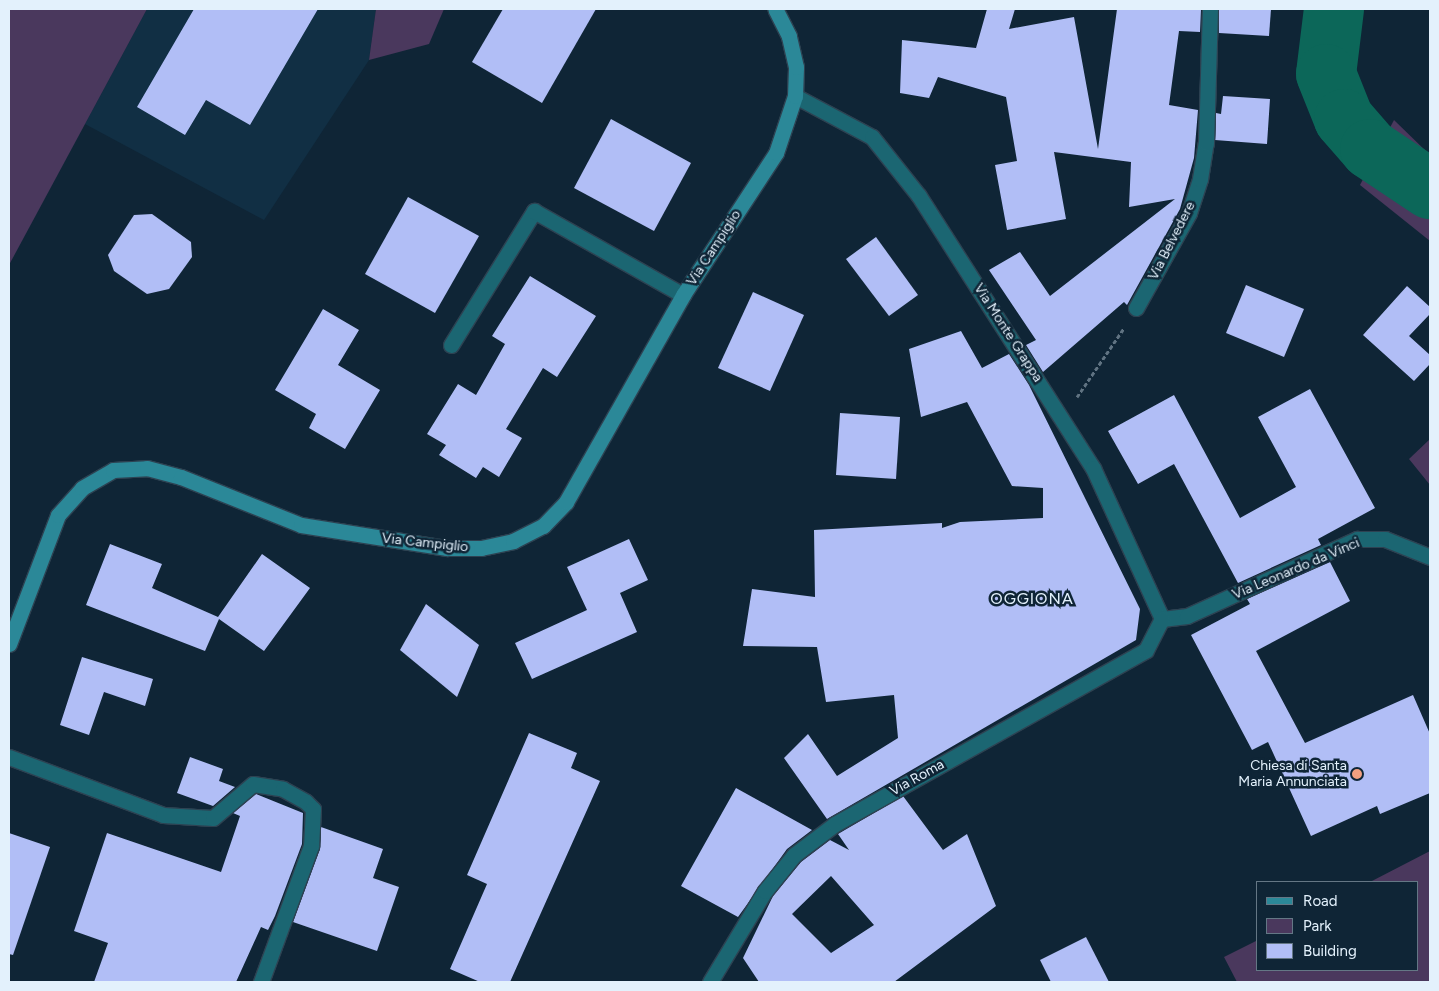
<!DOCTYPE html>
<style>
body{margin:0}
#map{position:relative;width:1439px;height:991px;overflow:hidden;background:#0f2536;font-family:Figtree,sans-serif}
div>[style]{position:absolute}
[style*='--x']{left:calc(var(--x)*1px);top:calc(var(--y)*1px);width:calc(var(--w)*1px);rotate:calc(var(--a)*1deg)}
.built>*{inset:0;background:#112f44}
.green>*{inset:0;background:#4a385d}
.river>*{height:60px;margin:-30px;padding:0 30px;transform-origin:30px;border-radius:30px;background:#0c6759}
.building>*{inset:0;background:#b1bef6}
.path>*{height:3px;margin-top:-1.5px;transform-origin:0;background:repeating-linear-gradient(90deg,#607382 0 4px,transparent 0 6.5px)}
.roads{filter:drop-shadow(1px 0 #2d4252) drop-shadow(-1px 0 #2d4252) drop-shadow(0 1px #2d4252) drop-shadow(0 -1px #2d4252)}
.lane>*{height:15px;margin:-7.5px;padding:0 7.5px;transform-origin:7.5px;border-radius:7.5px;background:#1b6672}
.street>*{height:15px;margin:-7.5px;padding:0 7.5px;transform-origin:7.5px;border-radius:7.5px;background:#1b6672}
.secondary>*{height:15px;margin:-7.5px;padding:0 7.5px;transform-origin:7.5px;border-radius:7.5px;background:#2b8898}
.dots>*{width:14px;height:14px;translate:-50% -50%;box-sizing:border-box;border:2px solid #0f2536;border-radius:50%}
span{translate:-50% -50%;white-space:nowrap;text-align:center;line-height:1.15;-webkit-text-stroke:5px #0f2536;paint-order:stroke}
.street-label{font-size:14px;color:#e3f1fc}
.poi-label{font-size:14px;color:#e3f1fc}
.right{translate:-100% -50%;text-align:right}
.quarter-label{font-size:16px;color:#e3f1fc;letter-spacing:1px}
.frame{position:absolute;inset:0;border:10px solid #e3f1fc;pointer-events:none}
.legend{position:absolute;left:1256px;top:881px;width:162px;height:90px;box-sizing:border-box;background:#0f2536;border:1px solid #647785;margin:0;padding:6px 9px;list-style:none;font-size:15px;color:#e3f1fc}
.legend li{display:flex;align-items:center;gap:10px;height:25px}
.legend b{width:25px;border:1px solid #647785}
</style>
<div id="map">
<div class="built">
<i style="clip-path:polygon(147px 9px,376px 9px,369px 60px,264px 220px,85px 124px)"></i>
</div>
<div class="green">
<i style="clip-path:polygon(9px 9px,147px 9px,9px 265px)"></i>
<i style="clip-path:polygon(376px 9px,444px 9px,429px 44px,369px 60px)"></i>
<i style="clip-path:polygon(1394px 120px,1430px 155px,1430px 241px,1360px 185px)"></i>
<i style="clip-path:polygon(1430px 439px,1430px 485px,1409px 459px)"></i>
<i style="clip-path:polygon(1430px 851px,1430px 982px,1237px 982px,1224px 957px,1258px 940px,1258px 970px,1418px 970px,1418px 882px,1370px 882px)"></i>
</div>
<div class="river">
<i style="--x:1334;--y:9;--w:65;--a:97"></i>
<i style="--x:1326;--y:74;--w:48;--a:68.2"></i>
<i style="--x:1344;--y:119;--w:40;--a:49"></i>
<i style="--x:1370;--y:149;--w:72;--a:33.7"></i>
</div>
<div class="building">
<i style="clip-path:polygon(194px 9px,318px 9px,250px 125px,206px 100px,185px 135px,137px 107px)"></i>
<i style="clip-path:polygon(503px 9px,596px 9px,542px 103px,472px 62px)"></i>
<i style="clip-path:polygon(987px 9px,1015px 9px,1009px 29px,1074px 17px,1098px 149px,1117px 9px,1201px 9px,1200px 32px,1179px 31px,1169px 105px,1198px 110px,1194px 158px,1180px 209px,1127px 305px,1124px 302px,1043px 372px,1026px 345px,1036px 340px,989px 270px,1020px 252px,1050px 296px,1175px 199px,1129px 207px,1131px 162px,1054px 152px,1066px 219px,1007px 230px,995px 165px,1017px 161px,1006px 97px,938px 77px,929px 98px,900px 93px,902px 40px,976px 48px)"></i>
<i style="clip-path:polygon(1219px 9px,1271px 9px,1269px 36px,1219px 33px)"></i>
<i style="clip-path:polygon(1223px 96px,1270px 99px,1267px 144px,1215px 140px,1216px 113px,1221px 114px)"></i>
<i style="clip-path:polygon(611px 119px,691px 163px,654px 231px,574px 188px)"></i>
<i style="clip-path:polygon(408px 197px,479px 236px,435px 313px,365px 274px)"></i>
<i style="clip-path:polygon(152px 214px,191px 242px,192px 257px,169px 289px,147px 294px,114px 271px,108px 255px,134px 215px)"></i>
<i style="clip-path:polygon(876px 237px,918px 295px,889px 316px,846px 259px)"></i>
<i style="clip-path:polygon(530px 276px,596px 316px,557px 377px,543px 368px,506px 429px,522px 438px,499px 477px,483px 467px,476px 478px,439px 455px,446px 445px,427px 434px,458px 384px,476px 395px,505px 344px,492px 336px)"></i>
<i style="clip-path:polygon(1246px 285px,1304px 309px,1284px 357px,1226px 333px)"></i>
<i style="clip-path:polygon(1407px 286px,1430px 307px,1430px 314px,1409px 336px,1430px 355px,1430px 364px,1414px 381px,1363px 335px)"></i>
<i style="clip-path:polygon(753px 292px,804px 315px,770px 391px,718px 368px)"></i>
<i style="clip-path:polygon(323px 309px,359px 330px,338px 365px,380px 390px,345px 449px,309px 428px,316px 414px,275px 390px)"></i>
<i style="clip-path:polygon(961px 331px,982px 368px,1009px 354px,1029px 385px,1140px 609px,1136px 640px,827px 819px,784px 758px,808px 734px,837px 776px,898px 738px,894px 695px,826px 702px,817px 647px,743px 646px,752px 589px,815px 597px,814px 530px,942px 523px,942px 528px,960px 522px,1043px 518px,1043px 488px,1012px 486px,967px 402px,921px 417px,909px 349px)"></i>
<i style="clip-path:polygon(1310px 389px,1375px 508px,1318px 539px,1321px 545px,1238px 583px,1174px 464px,1138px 484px,1108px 431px,1174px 395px,1240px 518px,1296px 487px,1258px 417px)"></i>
<i style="clip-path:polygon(840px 413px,900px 417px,896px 479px,836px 475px)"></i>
<i style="clip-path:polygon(629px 539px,648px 580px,620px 593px,637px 632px,532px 679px,515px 643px,587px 610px,567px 567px)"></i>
<i style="clip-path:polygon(110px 544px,162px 564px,152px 588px,218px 617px,262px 554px,310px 588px,264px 651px,219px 619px,205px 651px,86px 605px)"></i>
<i style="clip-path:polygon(1330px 562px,1350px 601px,1256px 651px,1305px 743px,1413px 695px,1430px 734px,1430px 793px,1380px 814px,1377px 806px,1311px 836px,1268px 742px,1252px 750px,1191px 635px,1250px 604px,1247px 599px)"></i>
<i style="clip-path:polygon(426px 604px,479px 645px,457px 697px,400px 650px)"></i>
<i style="clip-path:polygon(82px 657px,153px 679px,145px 706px,104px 692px,89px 735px,60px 725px)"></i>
<i style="clip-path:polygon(529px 733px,577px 753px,571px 768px,600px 781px,510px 982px,480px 982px,450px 969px,487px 884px,467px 875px)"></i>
<i style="clip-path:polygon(190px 757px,223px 769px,219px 781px,235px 787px,213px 806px,177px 793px)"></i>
<i style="clip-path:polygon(736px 788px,812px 830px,787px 849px,738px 917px,681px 886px)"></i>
<i style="clip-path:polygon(256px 794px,303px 813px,302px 844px,275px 916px,268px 930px,261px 927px,236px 982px,94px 982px,108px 943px,74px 931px,107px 833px,221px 872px,240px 816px,233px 813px)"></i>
<i style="clip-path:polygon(evenodd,903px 796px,943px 850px,967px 834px,996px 906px,894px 982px,759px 982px,743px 958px,773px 896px,801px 862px,830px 840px,849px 850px,838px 834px,903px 796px,831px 876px,874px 925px,831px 953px,792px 914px,831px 876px)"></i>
<i style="clip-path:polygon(321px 827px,383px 849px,373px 878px,399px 887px,377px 951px,293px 922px,320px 849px)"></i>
<i style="clip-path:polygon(9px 833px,50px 847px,13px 955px,9px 954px)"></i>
<i style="clip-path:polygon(1086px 937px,1109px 982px,1051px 982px,1040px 960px)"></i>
</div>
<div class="path">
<i style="--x:1077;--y:397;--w:83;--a:-55.7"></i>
</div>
<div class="roads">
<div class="lane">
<i style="--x:451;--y:345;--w:158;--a:-58.2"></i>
<i style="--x:534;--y:211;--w:171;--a:29.4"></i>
</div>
<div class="street">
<i style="--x:795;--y:96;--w:87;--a:28"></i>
<i style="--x:872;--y:137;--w:75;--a:51.5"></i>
<i style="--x:919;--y:196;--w:323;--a:57.4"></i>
<i style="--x:1093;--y:468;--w:166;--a:65.4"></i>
<i style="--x:1136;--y:308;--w:109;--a:-60.8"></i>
<i style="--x:1189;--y:213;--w:36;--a:-72"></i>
<i style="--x:1200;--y:179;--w:36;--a:-81"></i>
<i style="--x:1206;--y:143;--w:134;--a:-88.3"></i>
<i style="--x:1162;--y:619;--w:25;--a:-7"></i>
<i style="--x:1187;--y:616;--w:187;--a:-24.4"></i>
<i style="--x:1357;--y:539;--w:28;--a:0"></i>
<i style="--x:1385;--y:539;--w:48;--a:21.8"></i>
<i style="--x:9;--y:757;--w:165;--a:20.6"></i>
<i style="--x:163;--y:815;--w:50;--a:3.4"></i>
<i style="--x:213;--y:818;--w:52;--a:-40.4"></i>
<i style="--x:253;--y:784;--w:30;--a:9"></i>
<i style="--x:283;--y:789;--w:26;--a:29"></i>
<i style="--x:306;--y:802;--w:10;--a:45"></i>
<i style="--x:313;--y:809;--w:37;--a:93"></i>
<i style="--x:311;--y:846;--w:145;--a:110.2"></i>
<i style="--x:710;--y:982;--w:106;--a:-58.9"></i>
<i style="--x:765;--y:891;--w:46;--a:-51.1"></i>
<i style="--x:794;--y:855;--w:51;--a:-37.1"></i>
<i style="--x:835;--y:824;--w:356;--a:-29.2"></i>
<i style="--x:1146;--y:650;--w:35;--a:-63"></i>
</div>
<div class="secondary">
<i style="--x:9;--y:644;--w:138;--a:-69.2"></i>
<i style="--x:58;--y:515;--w:36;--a:-48"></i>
<i style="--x:82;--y:488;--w:36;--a:-30"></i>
<i style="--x:113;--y:470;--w:34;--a:-3"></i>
<i style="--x:147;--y:468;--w:35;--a:15"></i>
<i style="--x:181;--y:477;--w:129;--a:21.8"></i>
<i style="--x:301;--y:525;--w:148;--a:9"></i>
<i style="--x:447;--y:548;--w:34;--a:0"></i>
<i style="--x:481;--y:548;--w:33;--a:-12"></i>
<i style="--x:513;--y:541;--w:34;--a:-27"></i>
<i style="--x:543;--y:526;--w:33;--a:-46"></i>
<i style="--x:566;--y:502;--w:238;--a:-60.5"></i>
<i style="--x:683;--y:295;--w:170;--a:-56.8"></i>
<i style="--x:776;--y:153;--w:60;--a:-71.6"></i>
<i style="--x:795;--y:96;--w:29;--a:-88"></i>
<i style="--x:796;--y:67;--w:32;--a:-103"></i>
<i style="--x:789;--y:36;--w:30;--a:-117"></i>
</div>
</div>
<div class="dots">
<i style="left:1357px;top:774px;background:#f2a080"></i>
</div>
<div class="street-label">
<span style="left:1172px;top:241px;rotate:-63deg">Via Belvedere</span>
<span style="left:714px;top:248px;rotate:-57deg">Via Campiglio</span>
<span style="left:1008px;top:333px;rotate:57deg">Via Monte Grappa</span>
<span style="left:425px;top:543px;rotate:6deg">Via Campiglio</span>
<span style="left:1296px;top:569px;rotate:-23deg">Via Leonardo da Vinci</span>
<span style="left:917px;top:778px;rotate:-29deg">Via Roma</span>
</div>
<div class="poi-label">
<span class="right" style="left:1347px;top:774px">Chiesa di Santa<br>Maria Annunciata</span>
</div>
<div class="quarter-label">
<span style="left:1032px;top:599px">OGGIONA</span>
</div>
<div class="frame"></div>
<ul class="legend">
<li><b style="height:6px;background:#2b8898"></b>Road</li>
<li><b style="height:14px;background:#4a385d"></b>Park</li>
<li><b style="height:14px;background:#b1bef6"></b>Building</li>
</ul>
</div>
